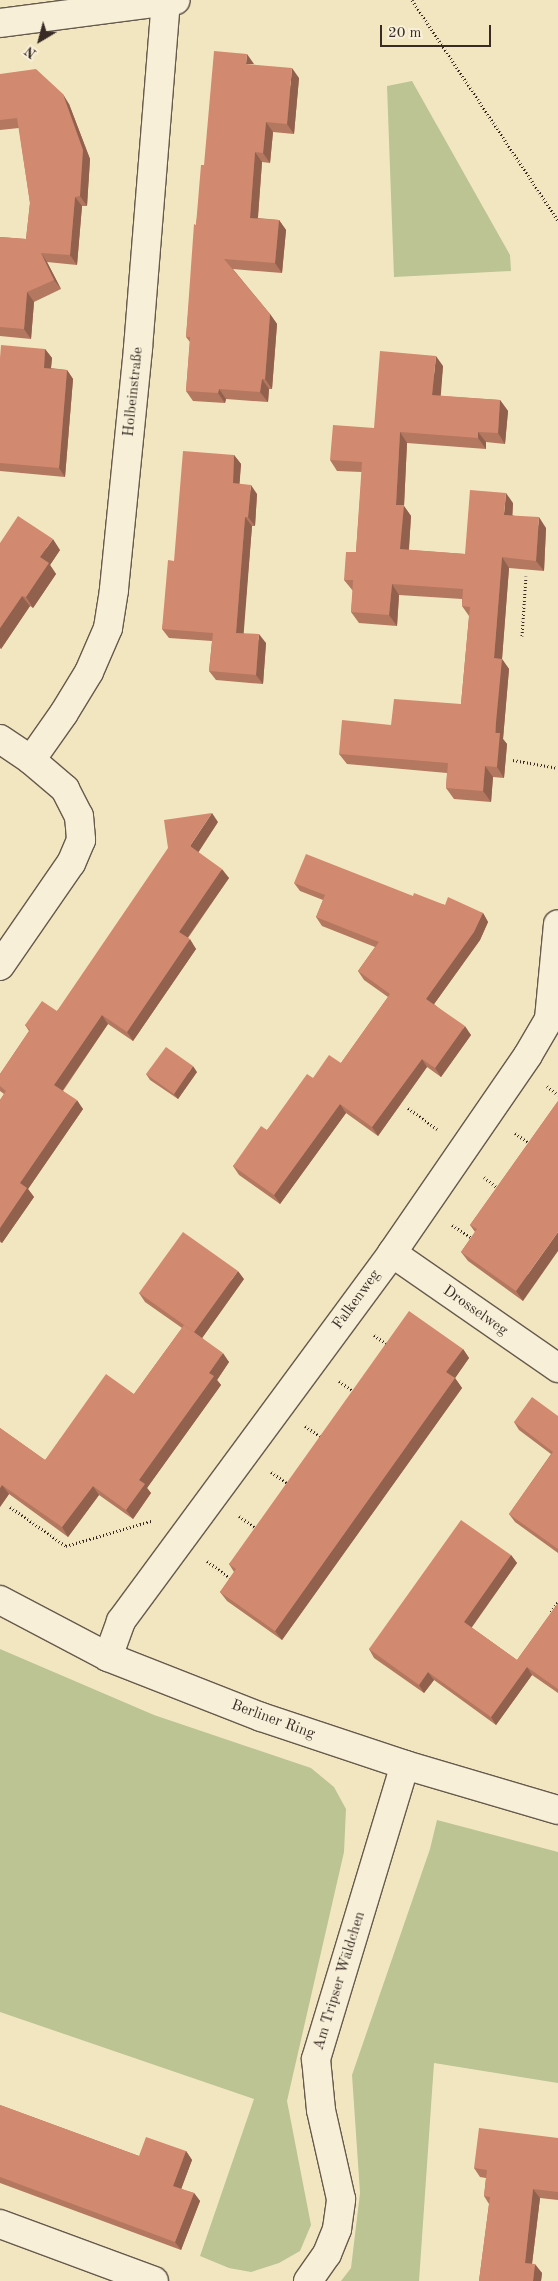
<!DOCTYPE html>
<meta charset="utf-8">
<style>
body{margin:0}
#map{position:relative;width:558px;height:2281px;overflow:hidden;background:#f2e6c1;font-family:"Old Standard TT",serif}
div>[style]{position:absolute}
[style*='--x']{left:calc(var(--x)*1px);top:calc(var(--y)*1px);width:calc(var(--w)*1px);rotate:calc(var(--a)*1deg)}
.green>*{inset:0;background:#bbc492}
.path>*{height:3px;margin-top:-1.5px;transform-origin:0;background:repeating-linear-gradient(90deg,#382b26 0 1px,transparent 0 3.5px)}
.roads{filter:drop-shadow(1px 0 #665a4d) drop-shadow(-1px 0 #665a4d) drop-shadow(0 1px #665a4d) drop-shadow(0 -1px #665a4d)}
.minor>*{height:28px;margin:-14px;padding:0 14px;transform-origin:14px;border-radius:14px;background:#f7efd7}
.secondary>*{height:28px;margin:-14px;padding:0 14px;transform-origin:14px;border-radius:14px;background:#f7efd7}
.wall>*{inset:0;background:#b47760}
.shaded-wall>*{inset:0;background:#92614e}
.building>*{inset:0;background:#d18a70}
span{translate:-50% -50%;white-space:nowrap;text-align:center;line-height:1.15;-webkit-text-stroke:4px #f7efd7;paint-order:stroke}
.street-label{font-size:15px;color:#382b26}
.north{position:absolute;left:15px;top:15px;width:50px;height:50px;-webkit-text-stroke:4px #f7efd7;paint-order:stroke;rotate:217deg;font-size:14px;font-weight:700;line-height:20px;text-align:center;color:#382b26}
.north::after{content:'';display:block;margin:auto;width:18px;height:22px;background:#382b26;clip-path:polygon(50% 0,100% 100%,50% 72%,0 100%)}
.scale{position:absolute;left:380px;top:25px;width:111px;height:22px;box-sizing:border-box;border:2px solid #382b26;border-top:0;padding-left:6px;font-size:15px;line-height:18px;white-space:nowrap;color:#382b26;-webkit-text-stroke:4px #f7efd7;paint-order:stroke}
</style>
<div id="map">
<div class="green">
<i style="clip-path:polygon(412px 81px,510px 255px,511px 271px,394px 277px,387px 86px)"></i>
<i style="clip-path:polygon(0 1649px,154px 1715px,311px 1768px,334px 1787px,346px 1809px,344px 1852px,287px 2101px,311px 2225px,300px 2251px,279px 2263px,251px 2272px,229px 2268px,200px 2256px,254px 2099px,0 2012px)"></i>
<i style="clip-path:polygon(437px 1820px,558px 1852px,558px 2083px,434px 2063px,419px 2281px,341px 2281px,351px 2268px,360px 2193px,352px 2075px,430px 1849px)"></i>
</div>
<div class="path">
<i style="--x:412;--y:0;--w:265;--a:56.5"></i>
<i style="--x:522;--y:636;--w:60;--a:-86.2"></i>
<i style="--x:513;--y:760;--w:46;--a:10.1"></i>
<i style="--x:547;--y:1086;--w:14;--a:39"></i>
<i style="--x:408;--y:1108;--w:36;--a:36"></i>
<i style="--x:515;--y:1133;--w:19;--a:36"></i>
<i style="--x:484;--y:1177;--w:19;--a:39"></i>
<i style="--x:452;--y:1225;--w:24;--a:33"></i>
<i style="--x:374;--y:1335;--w:19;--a:36"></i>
<i style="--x:339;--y:1381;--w:19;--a:36"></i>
<i style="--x:305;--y:1426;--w:21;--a:35"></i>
<i style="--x:271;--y:1472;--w:21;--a:35"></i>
<i style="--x:10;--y:1507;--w:68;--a:34.9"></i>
<i style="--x:66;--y:1546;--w:89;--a:-16.4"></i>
<i style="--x:239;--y:1516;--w:24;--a:36"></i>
<i style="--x:207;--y:1561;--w:31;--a:36"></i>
<i style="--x:551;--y:1612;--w:12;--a:-55"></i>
</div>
<div class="roads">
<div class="minor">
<i style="--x:0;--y:23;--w:177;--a:-7.4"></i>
<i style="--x:0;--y:739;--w:37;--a:34"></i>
<i style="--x:31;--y:760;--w:45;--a:40.5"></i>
<i style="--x:65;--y:789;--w:30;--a:63"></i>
<i style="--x:79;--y:816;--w:24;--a:85"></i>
<i style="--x:81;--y:840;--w:25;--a:113"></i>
<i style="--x:71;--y:863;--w:125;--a:124.6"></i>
<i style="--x:31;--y:760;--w:57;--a:-54.9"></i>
<i style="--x:64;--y:713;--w:48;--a:-58.6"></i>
<i style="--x:89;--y:672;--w:48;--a:-66.6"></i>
<i style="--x:108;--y:628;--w:39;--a:-81"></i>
<i style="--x:114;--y:589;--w:242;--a:-84.3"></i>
<i style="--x:138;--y:348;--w:347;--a:-85.4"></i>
<i style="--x:392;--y:1253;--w:202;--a:34.7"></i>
<i style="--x:108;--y:1657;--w:38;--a:-70"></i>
<i style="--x:121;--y:1621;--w:457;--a:-53.6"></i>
<i style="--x:392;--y:1253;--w:240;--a:-55.5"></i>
<i style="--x:528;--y:1055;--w:42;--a:-59.7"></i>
<i style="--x:549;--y:1019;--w:95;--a:-84.6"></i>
<i style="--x:0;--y:2224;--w:164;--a:20.3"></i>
<i style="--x:308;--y:2281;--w:33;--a:-55"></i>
<i style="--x:327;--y:2254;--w:27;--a:-68"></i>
<i style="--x:337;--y:2229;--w:30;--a:-82"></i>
<i style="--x:341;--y:2199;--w:91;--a:-102.7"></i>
<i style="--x:321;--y:2110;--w:51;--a:-95.6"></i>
<i style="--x:316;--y:2059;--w:307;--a:-73.2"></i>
</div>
<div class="secondary">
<i style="--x:0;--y:1600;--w:122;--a:27.8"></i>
<i style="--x:108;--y:1657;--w:164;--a:21.4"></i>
<i style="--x:261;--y:1717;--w:152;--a:18.4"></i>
<i style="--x:405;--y:1765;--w:159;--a:16.4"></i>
</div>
</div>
<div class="wall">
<i style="clip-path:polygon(0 74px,69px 104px,90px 159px,87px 206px,82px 206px,77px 265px,47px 262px,61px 289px,34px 302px,31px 339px,0 336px,0 237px,26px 239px,30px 203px,19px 128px,0 130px)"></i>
<i style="clip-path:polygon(299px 78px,294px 134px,273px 132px,270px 163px,262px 162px,258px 218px,279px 220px,286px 230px,282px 273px,233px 269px,270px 314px,277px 324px,272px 389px,269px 389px,268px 402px,226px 399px,225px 403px,193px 401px,186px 391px,190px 342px,186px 337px,196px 225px,204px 165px)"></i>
<i style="clip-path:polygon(45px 349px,52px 358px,51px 368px,67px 370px,73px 379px,65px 477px,0 471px,0 358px)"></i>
<i style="clip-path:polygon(443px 366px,440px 396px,500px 400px,508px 411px,505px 444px,486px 442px,486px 449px,407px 443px,404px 506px,411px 516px,409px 550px,465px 554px,513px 503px,512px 515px,546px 528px,544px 571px,509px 568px,502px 659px,509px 669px,503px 739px,507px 744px,504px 778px,493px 777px,491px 802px,454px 799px,446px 788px,447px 773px,347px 764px,339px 754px,391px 725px,461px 704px,469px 616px,462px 606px,462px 599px,399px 595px,397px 626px,359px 623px,351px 612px,353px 591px,344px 580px,356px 552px,362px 472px,337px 471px,330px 460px,374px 428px)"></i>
<i style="clip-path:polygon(234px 455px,241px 464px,239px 484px,257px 494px,255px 526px,252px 526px,243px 633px,266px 643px,263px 684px,216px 680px,209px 671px,212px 641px,169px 638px,162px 629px,174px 561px)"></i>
<i style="clip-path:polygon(0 543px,60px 550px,50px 565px,56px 574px,33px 608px,30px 606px,1px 649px,0 648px)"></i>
<i style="clip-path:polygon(218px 822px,198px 852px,229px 878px,188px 938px,196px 949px,133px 1041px,108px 1024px,63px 1091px,83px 1109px,28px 1189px,34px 1197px,2px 1243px,0 1242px,0 1100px,4px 1094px,0 1091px,0 1074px,29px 1031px,25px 1025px,57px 1011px)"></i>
<i style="clip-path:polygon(294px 883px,413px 896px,445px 905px,483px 913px,488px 922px,480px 940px,434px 1004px,471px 1035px,441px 1077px,427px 1067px,378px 1136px,346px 1113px,280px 1204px,239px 1175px,233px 1166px,267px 1130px,313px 1078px,341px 1063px,388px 997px,364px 980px,358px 971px,375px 947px,322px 926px,316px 917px,323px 900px,300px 891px)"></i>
<i style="clip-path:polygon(197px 1072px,178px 1099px,150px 1080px,146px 1074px)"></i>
<i style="clip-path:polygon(558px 1101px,523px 1301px,468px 1261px,461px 1252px,475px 1232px,470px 1225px)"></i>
<i style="clip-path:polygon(244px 1279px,202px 1338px,229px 1362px,217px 1380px,221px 1385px,147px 1488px,151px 1493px,133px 1519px,99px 1495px,68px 1537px,9px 1494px,0 1507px,0 1428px,45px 1460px,134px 1394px,182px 1328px,145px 1302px,139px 1293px)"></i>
<i style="clip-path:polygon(463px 1349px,469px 1358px,455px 1378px,462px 1388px,282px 1640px,227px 1601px,220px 1592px,234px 1572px,229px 1564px)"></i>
<i style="clip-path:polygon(558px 1416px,558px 1553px,515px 1522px,509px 1514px,551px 1454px,519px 1430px,514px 1422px)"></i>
<i style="clip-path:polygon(511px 1555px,517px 1563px,471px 1627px,517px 1660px,558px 1603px,558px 1693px,532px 1675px,496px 1725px,434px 1680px,424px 1693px,374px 1658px,369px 1649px)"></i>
<i style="clip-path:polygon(0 2105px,139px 2156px,186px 2151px,192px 2160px,181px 2189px,194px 2193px,200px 2201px,181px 2250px,0 2183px)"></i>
<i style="clip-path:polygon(558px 2138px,558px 2200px,540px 2198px,532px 2264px,542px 2273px,541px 2281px,479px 2281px,489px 2204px,484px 2196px,486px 2178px,480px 2177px,474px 2168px)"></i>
</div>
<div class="shaded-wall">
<i style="clip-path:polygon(247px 54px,254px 64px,246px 64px)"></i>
<i style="clip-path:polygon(292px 68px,299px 78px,294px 134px,287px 124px)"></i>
<i style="clip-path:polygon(63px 94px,69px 104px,90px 159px,87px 206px,80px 196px)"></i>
<i style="clip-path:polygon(266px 122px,273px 132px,270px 163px,263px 153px)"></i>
<i style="clip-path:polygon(255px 152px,262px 162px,257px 228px,250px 218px)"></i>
<i style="clip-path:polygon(75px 197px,82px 206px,77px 265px,70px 255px)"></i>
<i style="clip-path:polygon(279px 220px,286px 230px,282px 273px,275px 263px)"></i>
<i style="clip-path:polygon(41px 253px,47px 262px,61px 289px,54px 280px)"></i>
<i style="clip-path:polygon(27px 292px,34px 302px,31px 339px,24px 329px)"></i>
<i style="clip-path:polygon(270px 314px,277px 324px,272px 389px,265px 379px)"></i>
<i style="clip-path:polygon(45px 349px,52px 358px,50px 377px,44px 368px)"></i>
<i style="clip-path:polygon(436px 356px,443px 366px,440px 406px,432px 395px)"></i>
<i style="clip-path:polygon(67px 370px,73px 379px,65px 477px,59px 468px)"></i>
<i style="clip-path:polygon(262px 379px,269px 389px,268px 402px,260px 392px)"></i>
<i style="clip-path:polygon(219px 389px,226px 399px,225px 403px,218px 393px)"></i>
<i style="clip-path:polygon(500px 400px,508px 411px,505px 444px,498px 433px)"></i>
<i style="clip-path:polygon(400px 432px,407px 443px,404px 506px,411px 516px,408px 560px,400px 549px,396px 505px)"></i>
<i style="clip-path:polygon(478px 432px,486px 442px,486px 449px,478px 438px)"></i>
<i style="clip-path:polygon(234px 455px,241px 464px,239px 492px,233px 483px)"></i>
<i style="clip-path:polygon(251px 485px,257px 494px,255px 526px,248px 517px)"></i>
<i style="clip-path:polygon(506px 493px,513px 503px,512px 526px,504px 515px)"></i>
<i style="clip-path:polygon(245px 517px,252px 526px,243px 642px,236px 633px)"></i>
<i style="clip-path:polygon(539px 517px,546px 528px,544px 571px,536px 561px)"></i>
<i style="clip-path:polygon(53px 539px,60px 550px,50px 565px,56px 574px,33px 608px,26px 597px,40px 557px)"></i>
<i style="clip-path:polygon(502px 557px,509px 568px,502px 659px,509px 669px,503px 739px,507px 744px,504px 778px,497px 767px,494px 658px)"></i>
<i style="clip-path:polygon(392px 584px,399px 595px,397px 626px,389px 615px)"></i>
<i style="clip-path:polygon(22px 596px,30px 606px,1px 649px,0 647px,0 628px)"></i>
<i style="clip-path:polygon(259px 634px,266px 643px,263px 684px,256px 675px)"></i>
<i style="clip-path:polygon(485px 766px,493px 777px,491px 802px,483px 791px)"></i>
<i style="clip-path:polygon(212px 813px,218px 822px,196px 856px,190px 846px)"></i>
<i style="clip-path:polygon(222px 869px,229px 878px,185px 941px,179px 932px)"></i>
<i style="clip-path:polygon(483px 913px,488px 922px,480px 940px,432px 1007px,426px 999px)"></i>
<i style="clip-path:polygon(190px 939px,196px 949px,133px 1041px,127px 1032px)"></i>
<i style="clip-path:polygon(102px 1015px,108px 1024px,60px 1094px,54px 1085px)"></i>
<i style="clip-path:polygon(465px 1026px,471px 1035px,441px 1077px,435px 1068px)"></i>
<i style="clip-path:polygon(422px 1059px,427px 1067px,378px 1136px,372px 1127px)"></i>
<i style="clip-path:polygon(193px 1066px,197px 1072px,178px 1099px,174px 1094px)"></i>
<i style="clip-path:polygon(77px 1100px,83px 1109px,28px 1189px,34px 1197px,2px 1243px,0 1240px,0 1228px,20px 1183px)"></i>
<i style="clip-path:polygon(340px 1104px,346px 1113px,280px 1204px,274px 1195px)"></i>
<i style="clip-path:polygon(558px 1232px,558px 1251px,523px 1301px,516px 1291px)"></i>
<i style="clip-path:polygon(238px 1271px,244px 1279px,200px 1341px,194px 1332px)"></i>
<i style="clip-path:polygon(463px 1349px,469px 1358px,453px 1381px,446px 1372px)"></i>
<i style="clip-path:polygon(223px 1353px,229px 1362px,217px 1380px,221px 1385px,147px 1488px,151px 1493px,133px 1519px,126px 1510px,139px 1480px,209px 1373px)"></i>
<i style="clip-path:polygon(455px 1378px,462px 1388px,282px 1640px,275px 1631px)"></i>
<i style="clip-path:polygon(2px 1485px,9px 1494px,0 1507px,0 1488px)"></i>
<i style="clip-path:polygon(93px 1486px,99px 1495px,68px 1537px,62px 1527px)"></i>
<i style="clip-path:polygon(511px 1555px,517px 1563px,470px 1630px,464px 1622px)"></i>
<i style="clip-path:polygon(527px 1667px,532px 1675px,496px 1725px,491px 1717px)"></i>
<i style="clip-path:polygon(428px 1672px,434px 1680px,424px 1693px,419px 1685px)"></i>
<i style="clip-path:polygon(186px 2151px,192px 2160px,179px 2195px,173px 2186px)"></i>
<i style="clip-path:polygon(533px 2189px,540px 2198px,531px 2272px,525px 2263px)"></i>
<i style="clip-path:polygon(194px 2193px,200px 2201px,181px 2250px,175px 2242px)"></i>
<i style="clip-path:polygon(535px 2264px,542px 2273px,541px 2281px,533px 2281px)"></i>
</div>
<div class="building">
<i style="clip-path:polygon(214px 51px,247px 54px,246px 64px,292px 68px,287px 124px,266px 122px,263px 153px,255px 152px,250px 218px,279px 220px,275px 263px,224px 259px,270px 314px,265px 379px,262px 379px,260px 392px,219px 389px,218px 393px,186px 391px,190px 337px,186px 337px,194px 224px,196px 225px,201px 165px,204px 165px)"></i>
<i style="clip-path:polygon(36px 69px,63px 94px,83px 150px,80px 196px,75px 197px,70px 255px,41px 253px,54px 280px,27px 292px,24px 329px,0 327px,0 237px,26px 239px,30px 203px,17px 118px,0 120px,0 74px)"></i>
<i style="clip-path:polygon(1px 345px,45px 349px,44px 368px,67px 370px,59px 468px,0 463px,0 358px)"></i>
<i style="clip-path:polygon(380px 351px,436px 356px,432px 395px,500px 400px,498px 433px,478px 432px,478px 438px,400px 432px,396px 505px,404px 505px,400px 549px,465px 554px,470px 490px,506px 493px,504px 515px,539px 517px,536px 561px,502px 557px,494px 658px,502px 659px,495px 733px,500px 733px,497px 767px,485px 766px,483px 791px,446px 788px,448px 763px,339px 754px,342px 720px,391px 725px,394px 699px,461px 704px,470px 607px,462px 606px,463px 589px,392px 584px,389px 615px,351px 612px,353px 580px,344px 580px,346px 552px,356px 552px,362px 462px,330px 460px,333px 425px,374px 428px)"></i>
<i style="clip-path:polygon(183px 451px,234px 455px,233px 483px,251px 485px,248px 517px,245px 517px,236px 633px,259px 634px,256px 675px,209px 671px,213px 633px,162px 629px,168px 560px,174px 561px)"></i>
<i style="clip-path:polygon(18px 516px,53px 539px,40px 557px,49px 563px,26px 597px,22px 596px,0 628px,0 543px)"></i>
<i style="clip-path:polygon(212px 813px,190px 846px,222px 869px,179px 932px,190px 939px,127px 1032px,102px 1015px,54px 1085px,77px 1100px,20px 1183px,27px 1188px,0 1228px,0 1100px,6px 1091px,0 1086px,0 1074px,30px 1030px,25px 1025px,42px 1001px,57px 1011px,168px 848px,164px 820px)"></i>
<i style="clip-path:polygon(306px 854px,413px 896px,414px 893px,445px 905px,448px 897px,483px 913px,474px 932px,426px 999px,465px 1026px,435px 1068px,422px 1059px,372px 1127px,340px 1104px,274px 1195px,233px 1166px,261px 1126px,267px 1130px,307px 1074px,313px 1078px,329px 1055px,341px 1063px,390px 994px,358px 971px,379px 942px,316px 917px,325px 895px,294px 883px)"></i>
<i style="clip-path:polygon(166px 1047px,193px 1066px,174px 1094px,146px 1074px)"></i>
<i style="clip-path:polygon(558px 1101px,558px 1232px,516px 1291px,461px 1252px,477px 1229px,470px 1225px)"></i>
<i style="clip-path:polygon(183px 1232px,238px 1271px,194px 1332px,139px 1293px)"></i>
<i style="clip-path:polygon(409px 1311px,463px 1349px,446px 1372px,455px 1378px,275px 1631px,220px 1592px,236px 1569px,229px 1564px)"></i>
<i style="clip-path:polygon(184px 1325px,223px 1353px,209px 1373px,214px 1376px,139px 1480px,145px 1484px,126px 1510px,93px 1486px,62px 1527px,2px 1485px,0 1488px,0 1428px,45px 1460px,106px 1374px,134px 1394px)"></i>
<i style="clip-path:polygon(532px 1397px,558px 1416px,558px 1549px,509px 1514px,553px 1452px,514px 1422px)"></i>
<i style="clip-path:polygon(461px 1520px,511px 1555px,464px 1622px,517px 1660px,558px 1603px,558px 1689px,520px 1662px,527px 1667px,491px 1717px,428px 1672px,419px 1685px,369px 1649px)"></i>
<i style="clip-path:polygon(0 2105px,139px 2156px,146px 2137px,186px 2151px,173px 2186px,194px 2193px,175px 2242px,0 2177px)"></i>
<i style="clip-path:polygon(479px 2128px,558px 2138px,558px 2192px,533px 2189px,525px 2263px,535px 2264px,533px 2281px,479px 2281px,490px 2197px,484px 2196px,487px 2170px,474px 2168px)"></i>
</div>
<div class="street-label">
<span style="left:134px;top:392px;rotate:-84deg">Holbeinstraße</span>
<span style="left:357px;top:1300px;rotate:-54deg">Falkenweg</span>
<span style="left:475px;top:1311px;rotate:35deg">Drosselweg</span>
<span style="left:273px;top:1720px;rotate:20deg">Berliner Ring</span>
<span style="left:340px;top:1981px;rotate:-73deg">Am Tripser Wäldchen</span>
</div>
<div class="north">N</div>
<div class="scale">20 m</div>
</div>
